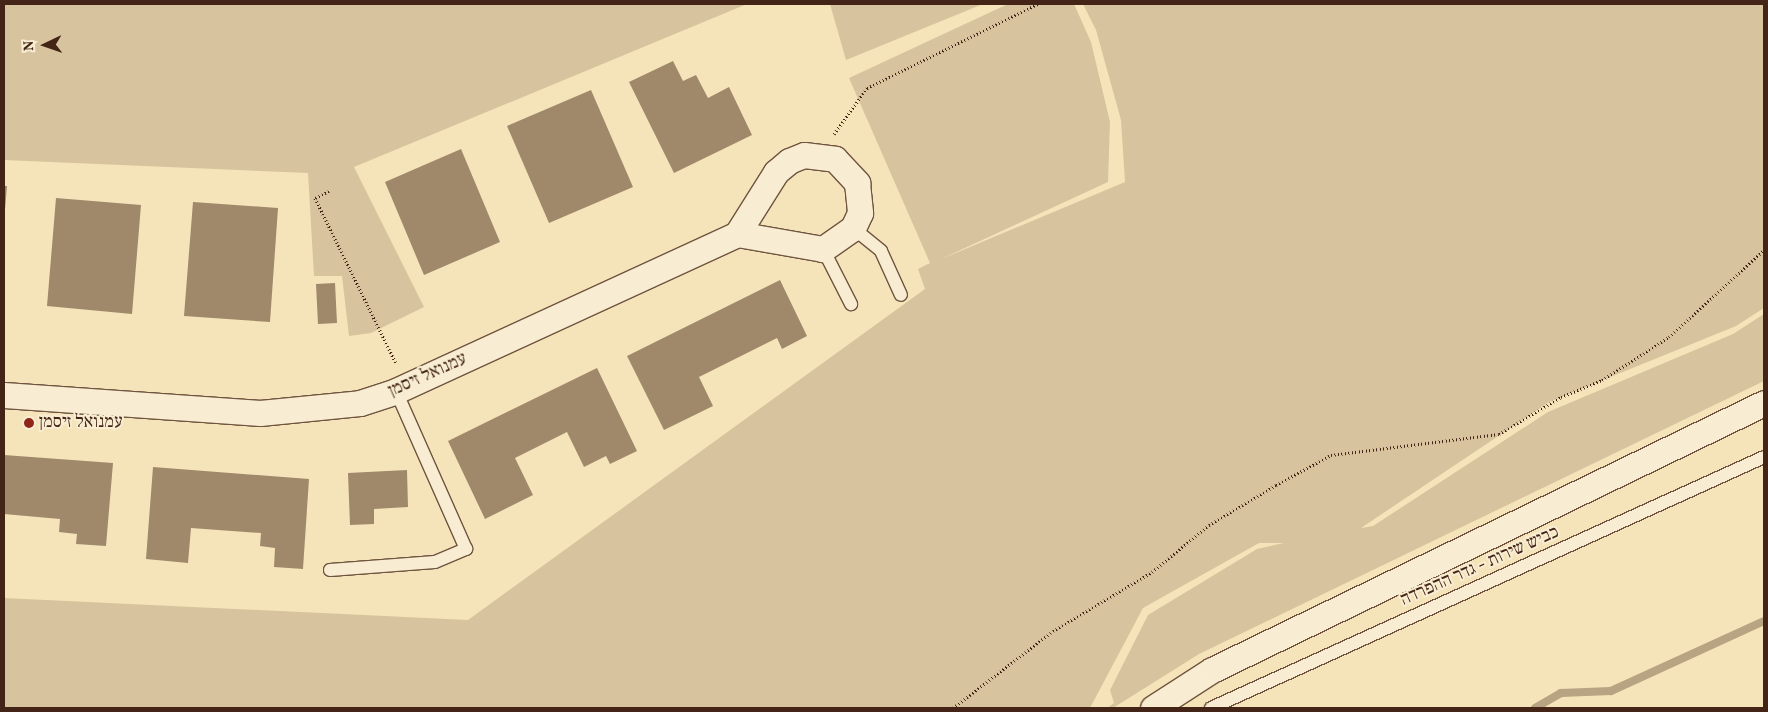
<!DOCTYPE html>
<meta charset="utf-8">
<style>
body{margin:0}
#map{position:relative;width:1768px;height:712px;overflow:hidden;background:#f5e4b9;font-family:Vollkorn,"Frank Ruhl Libre",serif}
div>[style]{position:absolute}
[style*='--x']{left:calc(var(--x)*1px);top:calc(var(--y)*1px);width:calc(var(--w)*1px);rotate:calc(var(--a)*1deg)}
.green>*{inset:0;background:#d7c39d}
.stream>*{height:8px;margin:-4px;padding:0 4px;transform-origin:4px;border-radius:4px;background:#b8a382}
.building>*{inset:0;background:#a0886b}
.path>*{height:3px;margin-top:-1.5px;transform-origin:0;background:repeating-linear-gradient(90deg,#432416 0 1px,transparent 0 3.5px)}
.roads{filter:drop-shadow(1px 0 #70543f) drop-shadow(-1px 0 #70543f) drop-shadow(0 1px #70543f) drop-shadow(0 -1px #70543f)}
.service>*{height:12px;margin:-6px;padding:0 6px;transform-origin:6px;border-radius:6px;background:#f8edd2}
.minor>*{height:25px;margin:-12.5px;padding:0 12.5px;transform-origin:12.5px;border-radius:12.5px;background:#f8edd2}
.dots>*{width:14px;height:14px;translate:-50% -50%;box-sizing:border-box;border:2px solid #f8edd2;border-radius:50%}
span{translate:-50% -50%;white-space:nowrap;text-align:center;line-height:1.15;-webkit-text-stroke:4px #f8edd2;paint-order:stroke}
.street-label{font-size:18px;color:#432416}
.poi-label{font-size:18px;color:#432416}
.left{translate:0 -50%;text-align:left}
.frame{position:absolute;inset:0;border:5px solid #432416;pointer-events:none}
.north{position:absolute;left:20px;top:20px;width:50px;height:50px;-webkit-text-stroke:4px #f8edd2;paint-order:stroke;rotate:267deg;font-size:14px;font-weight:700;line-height:20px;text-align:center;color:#432416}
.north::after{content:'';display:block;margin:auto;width:18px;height:22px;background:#432416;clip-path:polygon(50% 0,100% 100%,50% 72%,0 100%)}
</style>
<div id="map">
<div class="green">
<i style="clip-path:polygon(4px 4px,747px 4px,354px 167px,424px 307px,371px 333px,349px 336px,342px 276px,314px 276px,308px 173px,4px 160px)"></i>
<i style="clip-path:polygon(830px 4px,983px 4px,846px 60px)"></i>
<i style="clip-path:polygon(1008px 4px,1074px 4px,1091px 42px,1110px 122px,1108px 182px,939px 260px,1125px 182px,1121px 120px,1096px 30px,1083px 4px,1764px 4px,1764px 308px,1736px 326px,1549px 402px,1361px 528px,1373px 526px,1548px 412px,1733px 334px,1764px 314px,1764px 381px,1199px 654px,1113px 708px,1107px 708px,1114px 703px,1110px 690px,1148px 615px,1257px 549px,1284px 543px,1259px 543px,1143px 608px,1090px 708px,4px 708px,4px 598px,468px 620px,925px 289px,918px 269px,930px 263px,849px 78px)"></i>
</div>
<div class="stream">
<i style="--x:1535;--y:708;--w:30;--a:-30"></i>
<i style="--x:1561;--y:693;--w:50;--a:-2.3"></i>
<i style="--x:1611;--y:691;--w:168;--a:-24.6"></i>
</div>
<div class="building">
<i style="clip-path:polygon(673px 61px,683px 81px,696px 75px,708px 98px,729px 87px,752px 135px,674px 173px,629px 82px)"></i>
<i style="clip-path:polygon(591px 90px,633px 187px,549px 223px,507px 126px)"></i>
<i style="clip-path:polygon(461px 149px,500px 242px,424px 275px,385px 182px)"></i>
<i style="clip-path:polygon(4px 186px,7px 186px,5px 210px,4px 210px)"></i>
<i style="clip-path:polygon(56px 198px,141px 205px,132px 314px,47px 306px)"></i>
<i style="clip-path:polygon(193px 202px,278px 208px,270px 322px,184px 316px)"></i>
<i style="clip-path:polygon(780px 280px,807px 336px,782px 349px,777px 338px,699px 377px,713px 406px,664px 430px,627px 356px)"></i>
<i style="clip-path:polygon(335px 283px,337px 323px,318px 324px,316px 284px)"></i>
<i style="clip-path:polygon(597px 368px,637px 451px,610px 464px,606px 456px,584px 467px,567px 432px,515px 458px,533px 495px,485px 519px,448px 441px)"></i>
<i style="clip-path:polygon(4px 455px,113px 463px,106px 546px,76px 544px,77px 534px,59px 532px,60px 519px,4px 514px)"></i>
<i style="clip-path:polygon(153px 467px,309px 479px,303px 569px,274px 567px,275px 548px,260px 546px,261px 533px,191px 528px,188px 563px,146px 559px)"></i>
<i style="clip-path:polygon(407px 470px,408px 507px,374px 509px,374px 524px,350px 525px,348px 473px)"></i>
</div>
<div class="path">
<i style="--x:834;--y:134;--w:57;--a:-54.3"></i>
<i style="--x:867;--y:88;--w:191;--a:-26.2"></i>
<i style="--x:329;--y:191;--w:16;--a:153"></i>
<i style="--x:315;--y:198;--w:184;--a:63.9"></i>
<i style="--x:953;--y:708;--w:126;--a:-37.6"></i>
<i style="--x:1053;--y:631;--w:115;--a:-30.8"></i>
<i style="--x:1152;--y:572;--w:74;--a:-39.5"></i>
<i style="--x:1209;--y:525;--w:78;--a:-30.8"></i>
<i style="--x:1276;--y:485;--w:63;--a:-28.6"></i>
<i style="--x:1331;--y:455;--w:169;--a:-7.1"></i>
<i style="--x:1499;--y:434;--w:72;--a:-30.8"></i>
<i style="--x:1561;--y:397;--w:44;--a:-22.5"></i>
<i style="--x:1602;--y:380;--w:80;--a:-32.7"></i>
<i style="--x:1669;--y:337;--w:129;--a:-42.5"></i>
</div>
<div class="roads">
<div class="service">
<i style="--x:853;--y:228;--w:36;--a:39"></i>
<i style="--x:881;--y:251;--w:48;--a:65.6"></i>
<i style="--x:823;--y:249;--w:62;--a:63"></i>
<i style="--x:330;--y:570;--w:105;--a:-4.4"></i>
<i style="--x:435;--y:562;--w:34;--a:-23"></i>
<i style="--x:466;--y:549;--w:173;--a:-113.9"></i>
<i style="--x:1211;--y:708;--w:607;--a:-24.41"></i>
</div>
<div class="minor">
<i style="--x:4;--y:395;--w:257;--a:4"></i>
<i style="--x:260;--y:413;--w:100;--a:-5.7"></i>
<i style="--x:360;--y:403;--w:38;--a:-18"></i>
<i style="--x:396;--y:391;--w:375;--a:-24.7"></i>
<i style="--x:737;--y:234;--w:73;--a:-57.8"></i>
<i style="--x:776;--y:172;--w:17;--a:-40"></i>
<i style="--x:789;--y:161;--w:16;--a:-22"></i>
<i style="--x:804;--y:155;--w:31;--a:7"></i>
<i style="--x:835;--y:159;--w:33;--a:47"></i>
<i style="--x:857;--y:183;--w:30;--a:84"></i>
<i style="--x:860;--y:213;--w:17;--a:115"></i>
<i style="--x:853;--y:228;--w:37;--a:145"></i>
<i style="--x:823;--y:249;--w:87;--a:-170.1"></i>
<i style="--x:1153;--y:708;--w:70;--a:-32.8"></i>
<i style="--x:1212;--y:670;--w:613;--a:-25.81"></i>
</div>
</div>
<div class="dots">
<i style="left:29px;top:423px;background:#8f2418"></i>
</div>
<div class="street-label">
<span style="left:428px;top:376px;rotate:-24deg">עמנואל זיסמן</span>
<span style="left:1480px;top:567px;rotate:-24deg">כביש שירות - גדר ההפרדה</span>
</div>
<div class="poi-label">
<span class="left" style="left:39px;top:423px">עמנואל זיסמן</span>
</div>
<div class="frame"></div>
<div class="north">N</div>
</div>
